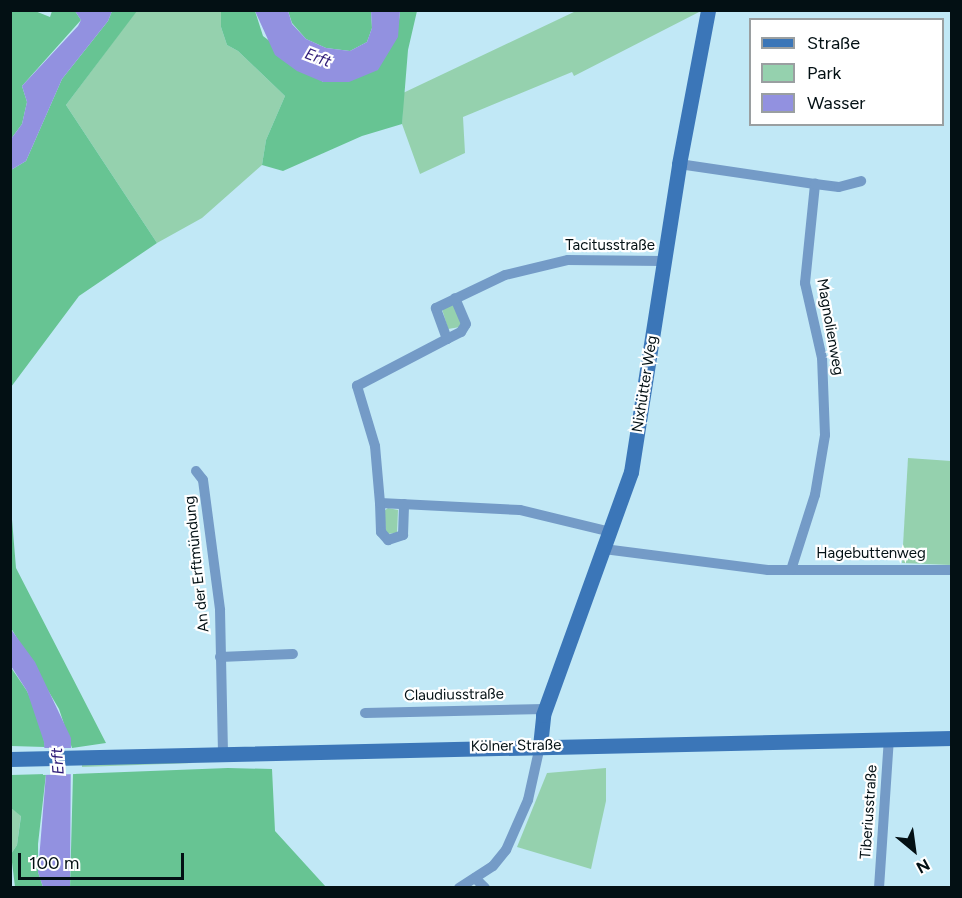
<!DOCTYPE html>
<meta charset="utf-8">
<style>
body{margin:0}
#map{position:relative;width:962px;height:898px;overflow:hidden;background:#c1e8f6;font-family:Figtree,sans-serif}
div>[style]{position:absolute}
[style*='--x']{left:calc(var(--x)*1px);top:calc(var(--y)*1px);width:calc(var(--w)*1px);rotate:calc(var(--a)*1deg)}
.green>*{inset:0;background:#95d1ae}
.forest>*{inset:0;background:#67c493}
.water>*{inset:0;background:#9291e0}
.pier>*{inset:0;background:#c1e8f6}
.street>*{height:10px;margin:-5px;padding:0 5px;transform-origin:5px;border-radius:5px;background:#749bc7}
.secondary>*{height:15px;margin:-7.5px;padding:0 7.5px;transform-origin:7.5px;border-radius:7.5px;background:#3b76b8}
span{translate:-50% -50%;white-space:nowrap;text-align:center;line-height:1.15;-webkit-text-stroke:4.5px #fff;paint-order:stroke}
.street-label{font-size:15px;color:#031014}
.water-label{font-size:16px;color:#2f1c78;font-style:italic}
.frame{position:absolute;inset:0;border:12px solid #031014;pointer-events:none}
.legend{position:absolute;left:749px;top:18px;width:195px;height:108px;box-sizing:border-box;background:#fff;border:2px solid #9a9fa1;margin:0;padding:8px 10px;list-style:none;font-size:18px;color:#031014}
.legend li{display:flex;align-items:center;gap:12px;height:30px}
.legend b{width:30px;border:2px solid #9a9fa1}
.north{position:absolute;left:884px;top:820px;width:60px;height:60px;-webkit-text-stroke:4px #fff;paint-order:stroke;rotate:151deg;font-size:16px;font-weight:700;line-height:24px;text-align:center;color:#031014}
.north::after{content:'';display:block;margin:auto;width:21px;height:27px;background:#031014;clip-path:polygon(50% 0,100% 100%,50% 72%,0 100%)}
.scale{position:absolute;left:18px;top:853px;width:166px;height:27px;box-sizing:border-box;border:3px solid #031014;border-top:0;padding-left:8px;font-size:18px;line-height:21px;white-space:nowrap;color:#031014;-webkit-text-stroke:4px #fff;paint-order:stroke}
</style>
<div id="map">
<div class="green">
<i style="clip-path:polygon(137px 10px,221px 11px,221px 27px,227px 45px,238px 51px,285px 96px,266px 140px,262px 165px,202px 218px,157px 243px,66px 105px)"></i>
<i style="clip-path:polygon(576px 11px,701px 11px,574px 76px,572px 72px,463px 117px,465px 153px,420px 174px,402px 124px,403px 93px)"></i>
<i style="clip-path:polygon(454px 304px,462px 322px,460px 327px,448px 329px,442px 309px)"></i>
<i style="clip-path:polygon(908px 458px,951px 461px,951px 565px,902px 563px)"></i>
<i style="clip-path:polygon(388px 508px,398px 510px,397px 533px,386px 534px,384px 511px)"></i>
<i style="clip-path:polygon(82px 763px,162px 762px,193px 763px,82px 767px)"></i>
<i style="clip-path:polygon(606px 768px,606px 801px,591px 869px,517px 847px,547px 773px)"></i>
<i style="clip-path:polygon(11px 808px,21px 815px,17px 845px,11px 854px)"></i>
</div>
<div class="forest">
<i style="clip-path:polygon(11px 11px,35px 11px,50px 17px,52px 11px,75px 11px,81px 20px,22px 86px,27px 102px,22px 124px,11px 139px)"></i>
<i style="clip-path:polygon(112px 11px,137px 11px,66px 105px,157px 243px,79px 296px,11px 387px,11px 170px,26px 161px,62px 79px,108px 21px)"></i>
<i style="clip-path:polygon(221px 11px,255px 11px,263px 36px,323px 82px,399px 20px,400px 11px,417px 11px,408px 50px,402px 124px,362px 136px,283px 171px,262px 165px,266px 140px,285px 96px,238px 51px,227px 45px,221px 27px)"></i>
<i style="clip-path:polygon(288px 11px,371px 11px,372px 28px,367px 42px,350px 51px,326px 48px,306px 39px,292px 23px)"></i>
<i style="clip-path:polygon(10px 495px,16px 568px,106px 743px,72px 748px,59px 709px,11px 628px)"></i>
<i style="clip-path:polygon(10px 666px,27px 691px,41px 722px,45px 747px,11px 746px)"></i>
<i style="clip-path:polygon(228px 768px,272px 769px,275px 831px,326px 887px,70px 888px,73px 774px)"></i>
<i style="clip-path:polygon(46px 774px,38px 844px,38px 872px,43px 887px,15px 887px,11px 854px,17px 845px,21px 816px,11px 808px,11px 775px)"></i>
</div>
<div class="water">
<i style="clip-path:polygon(75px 11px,112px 11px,108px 21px,62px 79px,26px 161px,11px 170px,11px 139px,22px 124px,27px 102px,22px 86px,78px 26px,81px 20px)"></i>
<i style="clip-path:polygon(255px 11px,288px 11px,292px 24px,306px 39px,326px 48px,350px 51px,367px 42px,372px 28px,371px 11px,400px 11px,398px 37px,378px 70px,349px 82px,323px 82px,297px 71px,275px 55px)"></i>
<i style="clip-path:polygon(10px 628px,35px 662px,71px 738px,70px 887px,43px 887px,38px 872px,46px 774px,44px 742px,27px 691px,11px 666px)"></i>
</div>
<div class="pier">
<i style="clip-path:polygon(42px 748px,75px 748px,76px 774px,43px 775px)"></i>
</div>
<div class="street">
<i style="--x:679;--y:164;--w:137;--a:8.4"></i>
<i style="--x:447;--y:339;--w:16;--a:-27"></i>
<i style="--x:461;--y:332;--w:9;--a:-58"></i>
<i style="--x:466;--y:324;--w:28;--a:-113"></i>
<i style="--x:196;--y:471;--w:11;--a:52"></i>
<i style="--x:203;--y:480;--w:131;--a:82.5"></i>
<i style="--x:220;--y:610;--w:144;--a:88.8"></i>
<i style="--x:380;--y:503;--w:29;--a:88"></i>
<i style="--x:381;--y:532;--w:11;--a:49"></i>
<i style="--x:388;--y:540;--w:16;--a:-18"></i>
<i style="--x:403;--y:535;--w:31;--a:-88"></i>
<i style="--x:611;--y:532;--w:94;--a:-166.4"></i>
<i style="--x:520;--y:510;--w:140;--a:-177.1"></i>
<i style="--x:380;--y:503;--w:57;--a:-95"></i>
<i style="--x:375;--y:446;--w:63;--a:-106.7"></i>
<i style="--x:357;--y:386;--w:102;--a:-27.6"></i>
<i style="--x:447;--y:339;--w:33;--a:-110"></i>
<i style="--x:436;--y:308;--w:76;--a:-25.6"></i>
<i style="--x:505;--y:275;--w:65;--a:-13.4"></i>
<i style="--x:568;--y:260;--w:95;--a:0.6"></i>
<i style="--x:604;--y:549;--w:165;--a:7.3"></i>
<i style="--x:768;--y:570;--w:184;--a:0"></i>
<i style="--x:791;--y:570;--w:79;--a:-72.3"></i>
<i style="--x:815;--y:495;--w:61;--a:-80.5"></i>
<i style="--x:825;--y:435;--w:77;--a:-92.2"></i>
<i style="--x:822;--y:358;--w:77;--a:-102.8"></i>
<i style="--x:805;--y:283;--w:100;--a:-84.2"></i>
<i style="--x:815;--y:184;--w:24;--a:7"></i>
<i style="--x:839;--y:187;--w:23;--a:-15"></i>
<i style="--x:220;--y:657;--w:73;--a:-2.4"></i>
<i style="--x:365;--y:713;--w:180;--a:-1.3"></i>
<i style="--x:475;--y:878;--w:14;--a:45"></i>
<i style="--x:459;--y:888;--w:40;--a:-32.9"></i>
<i style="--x:493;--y:866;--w:21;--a:-51"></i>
<i style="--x:506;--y:850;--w:55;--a:-66.3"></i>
<i style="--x:528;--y:800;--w:55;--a:-77.5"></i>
<i style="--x:879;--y:888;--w:150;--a:-86.2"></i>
</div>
<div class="secondary">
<i style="--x:540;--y:746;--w:31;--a:-84"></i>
<i style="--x:543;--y:715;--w:258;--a:-70.1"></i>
<i style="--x:631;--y:472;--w:312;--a:-81.1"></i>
<i style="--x:679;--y:164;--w:157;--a:-79.3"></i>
<i style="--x:10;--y:759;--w:942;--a:-1.28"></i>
</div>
<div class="street-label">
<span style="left:610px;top:246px">Tacitusstraße</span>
<span style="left:830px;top:327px;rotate:80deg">Magnolienweg</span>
<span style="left:645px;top:384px;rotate:-81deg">Nixhütter Weg</span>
<span style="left:871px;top:554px">Hagebuttenweg</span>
<span style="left:197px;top:564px;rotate:-96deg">An der Erftmündung</span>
<span style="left:454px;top:695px;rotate:-1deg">Claudiusstraße</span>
<span style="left:516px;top:746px;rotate:-1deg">Kölner Straße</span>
<span style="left:869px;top:812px;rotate:-86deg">Tiberiusstraße</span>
</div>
<div class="water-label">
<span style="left:318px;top:58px;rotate:21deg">Erft</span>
<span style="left:58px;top:761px;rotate:-94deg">Erft</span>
</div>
<div class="frame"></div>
<ul class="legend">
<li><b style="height:8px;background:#3b76b8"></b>Straße</li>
<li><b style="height:16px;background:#95d1ae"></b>Park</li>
<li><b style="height:16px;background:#9291e0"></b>Wasser</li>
</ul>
<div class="north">N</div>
<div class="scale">100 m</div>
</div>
